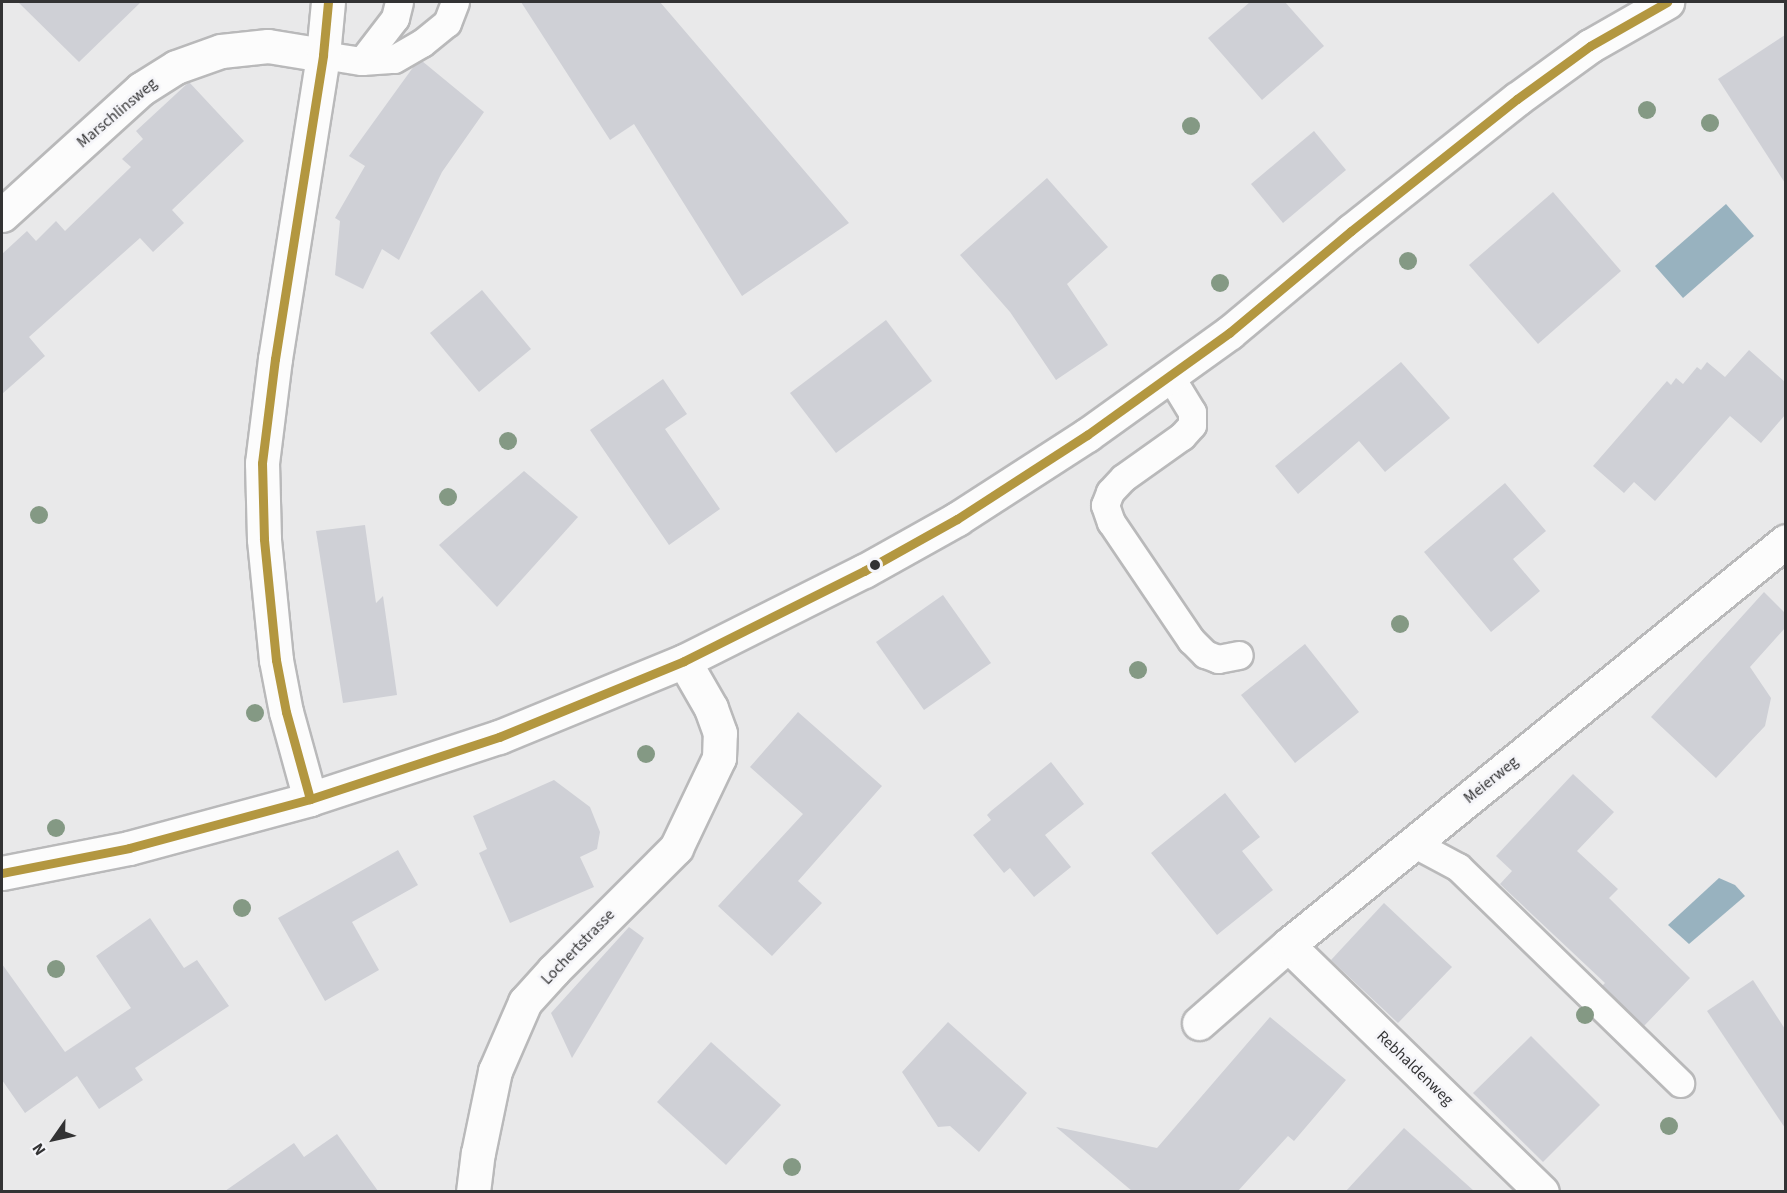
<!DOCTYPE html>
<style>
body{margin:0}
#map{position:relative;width:1787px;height:1193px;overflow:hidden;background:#e9e9ea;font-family:"Source Sans 3",sans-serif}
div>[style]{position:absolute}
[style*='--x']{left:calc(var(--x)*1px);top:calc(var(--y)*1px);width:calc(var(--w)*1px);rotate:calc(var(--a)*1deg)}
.water>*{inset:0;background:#98b2bf}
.building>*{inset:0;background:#cfd0d6}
.roads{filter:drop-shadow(2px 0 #b9b9ba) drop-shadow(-2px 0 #b9b9ba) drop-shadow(0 2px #b9b9ba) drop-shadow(0 -2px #b9b9ba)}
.service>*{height:27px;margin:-13.5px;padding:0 13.5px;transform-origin:13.5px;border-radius:13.5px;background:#fcfcfc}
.minor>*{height:33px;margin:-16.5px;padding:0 16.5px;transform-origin:16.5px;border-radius:16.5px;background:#fcfcfc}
.bus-1>*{height:9px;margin:-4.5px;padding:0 4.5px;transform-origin:4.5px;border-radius:4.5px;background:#b39740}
.trees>*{width:18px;height:18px;margin:-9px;border-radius:50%;background:#849984}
.dots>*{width:16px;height:16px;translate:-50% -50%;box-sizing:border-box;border:3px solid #f5f5f9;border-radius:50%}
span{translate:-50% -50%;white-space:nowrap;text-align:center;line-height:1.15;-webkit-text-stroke:5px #f5f5f9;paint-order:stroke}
.street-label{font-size:16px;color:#333334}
.frame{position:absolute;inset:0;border:3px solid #333334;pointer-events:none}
.north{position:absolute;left:24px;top:1109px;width:60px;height:60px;-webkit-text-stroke:4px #f5f5f9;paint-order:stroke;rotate:236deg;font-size:16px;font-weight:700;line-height:24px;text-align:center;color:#333334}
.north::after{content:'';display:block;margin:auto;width:21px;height:27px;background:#333334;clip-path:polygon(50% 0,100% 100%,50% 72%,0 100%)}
</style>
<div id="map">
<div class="water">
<i style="clip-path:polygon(1726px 204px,1754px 236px,1683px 298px,1655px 266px)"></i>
<i style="clip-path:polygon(1719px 878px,1735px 885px,1745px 896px,1689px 944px,1668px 925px)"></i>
</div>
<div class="building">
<i style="clip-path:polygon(18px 2px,141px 2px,79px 62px)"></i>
<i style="clip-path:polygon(521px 2px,660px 2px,849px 223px,742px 296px,634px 124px,610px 140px)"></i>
<i style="clip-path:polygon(1250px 2px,1285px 2px,1324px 46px,1262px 100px,1208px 38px)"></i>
<i style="clip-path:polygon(1785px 35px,1785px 183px,1718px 79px)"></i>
<i style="clip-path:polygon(422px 61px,484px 112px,442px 172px,399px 260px,382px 249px,363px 289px,335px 275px,340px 221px,335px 218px,365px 166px,349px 156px,414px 66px)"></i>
<i style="clip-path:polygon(189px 82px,244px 141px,172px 210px,184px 223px,153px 252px,140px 238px,29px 337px,45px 356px,2px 394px,2px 254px,27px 231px,36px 241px,56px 221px,65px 231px,131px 167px,122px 159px,143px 139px,136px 131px)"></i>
<i style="clip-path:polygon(1314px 131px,1346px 170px,1283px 223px,1251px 184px)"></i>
<i style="clip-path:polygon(1047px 178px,1108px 247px,1067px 284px,1108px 345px,1056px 380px,1010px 312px,960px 255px)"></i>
<i style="clip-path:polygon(1553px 192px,1621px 271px,1538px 344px,1469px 265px)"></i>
<i style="clip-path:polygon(482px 290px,531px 349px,479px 392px,430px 333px)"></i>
<i style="clip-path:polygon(886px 320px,932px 381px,836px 453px,790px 393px)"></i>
<i style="clip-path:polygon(1749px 350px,1785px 382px,1785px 415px,1761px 443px,1730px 416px,1655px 501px,1634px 482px,1624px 493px,1593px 466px,1667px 381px,1671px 385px,1676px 378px,1683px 384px,1697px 367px,1701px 370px,1707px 362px,1725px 377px)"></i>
<i style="clip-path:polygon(1401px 362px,1450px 418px,1385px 472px,1359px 441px,1298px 494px,1275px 466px)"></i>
<i style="clip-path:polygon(663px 379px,687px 414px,665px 429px,720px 509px,669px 545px,590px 430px)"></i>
<i style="clip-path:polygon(524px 471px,578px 517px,497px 607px,439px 545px)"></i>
<i style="clip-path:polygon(1505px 483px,1546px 531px,1513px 559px,1540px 591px,1491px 632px,1424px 552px)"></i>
<i style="clip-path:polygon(365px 525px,376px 603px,383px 596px,397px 695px,343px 703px,316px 531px)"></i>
<i style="clip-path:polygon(1764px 592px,1785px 613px,1785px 628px,1750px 667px,1771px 698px,1765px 726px,1716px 778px,1651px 717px)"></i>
<i style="clip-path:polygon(943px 595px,991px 663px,924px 710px,876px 642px)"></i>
<i style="clip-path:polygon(1305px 644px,1359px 712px,1295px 763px,1241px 695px)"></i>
<i style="clip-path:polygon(798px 712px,882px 786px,798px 881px,822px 903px,772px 956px,718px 906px,803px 814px,750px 767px)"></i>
<i style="clip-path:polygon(1051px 762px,1084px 804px,1045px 835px,1071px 867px,1034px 897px,1010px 868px,1004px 873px,973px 835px,991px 820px,987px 815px,991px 811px)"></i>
<i style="clip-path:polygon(1573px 774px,1614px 812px,1577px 851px,1618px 889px,1609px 898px,1690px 978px,1644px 1026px,1602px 986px,1605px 983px,1500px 884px,1512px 871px,1496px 856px)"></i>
<i style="clip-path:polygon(554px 780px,590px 807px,600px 832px,597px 849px,580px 857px,594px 887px,510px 923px,479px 853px,487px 849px,473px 816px)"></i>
<i style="clip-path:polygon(1225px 793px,1260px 837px,1242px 851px,1273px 890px,1217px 935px,1151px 853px)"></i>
<i style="clip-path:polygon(398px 850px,418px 885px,352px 922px,379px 970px,325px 1001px,278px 918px)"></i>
<i style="clip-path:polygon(1384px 903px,1452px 967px,1398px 1023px,1331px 960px)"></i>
<i style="clip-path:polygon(150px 918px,184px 968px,197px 960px,229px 1006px,135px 1068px,143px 1080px,99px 1109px,77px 1076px,25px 1113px,2px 1080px,2px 964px,65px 1052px,131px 1008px,96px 956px)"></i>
<i style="clip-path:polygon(629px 927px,644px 938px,572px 1058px,551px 1013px)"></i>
<i style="clip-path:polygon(1753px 980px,1785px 1029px,1785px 1128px,1707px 1011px)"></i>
<i style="clip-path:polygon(1270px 1017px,1346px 1080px,1294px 1141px,1288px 1136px,1238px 1191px,1132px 1191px,1056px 1127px,1157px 1148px)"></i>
<i style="clip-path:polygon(948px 1022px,1027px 1093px,979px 1152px,950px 1126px,938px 1127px,902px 1072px)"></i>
<i style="clip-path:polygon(1531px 1036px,1600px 1105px,1543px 1162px,1473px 1093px)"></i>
<i style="clip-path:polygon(711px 1042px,781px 1105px,726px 1165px,657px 1102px)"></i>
<i style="clip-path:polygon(1404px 1128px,1474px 1191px,1346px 1191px)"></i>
<i style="clip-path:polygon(337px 1134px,378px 1191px,225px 1191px,294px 1143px,304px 1157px)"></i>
</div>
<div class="roads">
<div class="service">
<i style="--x:323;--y:55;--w:39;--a:9"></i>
<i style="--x:362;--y:61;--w:32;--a:-4"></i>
<i style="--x:394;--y:59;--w:32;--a:-30"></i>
<i style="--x:422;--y:43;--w:32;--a:-39"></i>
<i style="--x:447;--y:23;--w:22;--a:-69"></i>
<i style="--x:362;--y:61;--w:54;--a:-52.5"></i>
<i style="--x:395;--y:18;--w:16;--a:-76"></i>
<i style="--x:1170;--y:376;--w:42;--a:58.6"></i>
<i style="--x:1192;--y:412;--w:13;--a:90"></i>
<i style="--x:1192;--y:425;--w:15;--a:132"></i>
<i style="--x:1182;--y:436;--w:72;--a:144.6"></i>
<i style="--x:1123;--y:478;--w:19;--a:133"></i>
<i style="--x:1110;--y:492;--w:14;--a:111"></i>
<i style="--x:1105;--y:505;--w:18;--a:71"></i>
<i style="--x:1111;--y:522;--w:143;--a:55.9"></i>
<i style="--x:1191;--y:640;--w:20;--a:45"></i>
<i style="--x:1205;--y:654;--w:14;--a:21"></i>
<i style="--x:1218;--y:659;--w:21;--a:-11"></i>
<i style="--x:1413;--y:843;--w:51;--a:28.1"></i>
<i style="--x:1458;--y:867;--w:310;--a:44.2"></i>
</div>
<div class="minor">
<i style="--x:2;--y:215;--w:188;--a:-42.2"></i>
<i style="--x:141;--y:89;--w:41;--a:-32.2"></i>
<i style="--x:176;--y:67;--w:48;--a:-19.6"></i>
<i style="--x:221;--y:51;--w:47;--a:-6.1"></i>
<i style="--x:268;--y:46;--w:56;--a:9.3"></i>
<i style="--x:310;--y:799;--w:90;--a:-105.4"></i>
<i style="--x:286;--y:712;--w:53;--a:-100.9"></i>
<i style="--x:276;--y:660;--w:122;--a:-95.7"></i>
<i style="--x:264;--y:539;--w:76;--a:-91.5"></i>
<i style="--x:262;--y:463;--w:105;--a:-82.9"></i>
<i style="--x:275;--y:359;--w:308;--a:-81"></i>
<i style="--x:323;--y:55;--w:53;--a:-84.6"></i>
<i style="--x:2;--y:873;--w:129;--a:-11.1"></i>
<i style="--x:129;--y:848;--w:188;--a:-15.1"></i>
<i style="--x:310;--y:799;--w:199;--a:-18.2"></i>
<i style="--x:499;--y:737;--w:200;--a:-22.3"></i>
<i style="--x:684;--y:661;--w:201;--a:-26.6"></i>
<i style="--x:864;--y:571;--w:107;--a:-29.2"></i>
<i style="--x:957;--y:519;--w:155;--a:-32.9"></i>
<i style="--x:1087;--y:435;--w:175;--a:-35.7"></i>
<i style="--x:1229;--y:333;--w:159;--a:-39.9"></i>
<i style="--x:1351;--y:231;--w:212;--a:-38.5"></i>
<i style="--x:1517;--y:99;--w:90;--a:-36"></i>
<i style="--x:1590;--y:46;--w:89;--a:-29.7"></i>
<i style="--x:1288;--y:945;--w:354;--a:44.2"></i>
<i style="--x:1199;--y:1023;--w:118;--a:-41.2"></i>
<i style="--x:1288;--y:945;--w:641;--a:-39.05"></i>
<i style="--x:473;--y:1192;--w:39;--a:-83"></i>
<i style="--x:478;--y:1153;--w:84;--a:-78.3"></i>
<i style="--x:495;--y:1071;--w:75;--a:-66.5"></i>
<i style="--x:525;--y:1002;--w:43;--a:-47.8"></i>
<i style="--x:554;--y:970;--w:173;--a:-45"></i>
<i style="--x:676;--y:848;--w:100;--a:-64.5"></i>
<i style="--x:719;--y:758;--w:25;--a:-88"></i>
<i style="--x:720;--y:733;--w:27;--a:-110"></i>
<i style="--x:711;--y:708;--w:54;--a:-119.9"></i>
</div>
</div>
<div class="bus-1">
<i style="--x:310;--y:799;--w:90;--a:-105.4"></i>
<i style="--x:286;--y:712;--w:53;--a:-100.9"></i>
<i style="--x:276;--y:660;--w:122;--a:-95.7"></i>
<i style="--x:264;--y:539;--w:76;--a:-91.5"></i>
<i style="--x:262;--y:463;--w:105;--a:-82.9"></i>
<i style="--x:275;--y:359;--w:308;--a:-81"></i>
<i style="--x:323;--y:55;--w:53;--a:-84.6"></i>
<i style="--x:2;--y:873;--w:129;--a:-11.1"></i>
<i style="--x:129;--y:848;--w:188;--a:-15.1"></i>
<i style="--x:310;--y:799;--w:199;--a:-18.2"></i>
<i style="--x:499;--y:737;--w:200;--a:-22.3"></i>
<i style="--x:684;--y:661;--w:201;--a:-26.6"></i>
<i style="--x:864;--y:571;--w:107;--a:-29.2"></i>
<i style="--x:957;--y:519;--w:155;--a:-32.9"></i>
<i style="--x:1087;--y:435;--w:175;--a:-35.7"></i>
<i style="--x:1229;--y:333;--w:159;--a:-39.9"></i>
<i style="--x:1351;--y:231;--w:212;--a:-38.5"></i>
<i style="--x:1517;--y:99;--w:90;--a:-36"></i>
<i style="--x:1590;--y:46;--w:89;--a:-29.7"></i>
</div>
<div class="trees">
<i style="left:1647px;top:110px"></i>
<i style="left:1710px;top:123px"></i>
<i style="left:1191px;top:126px"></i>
<i style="left:1408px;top:261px"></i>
<i style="left:1220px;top:283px"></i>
<i style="left:508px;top:441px"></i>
<i style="left:448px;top:497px"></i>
<i style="left:39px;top:515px"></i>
<i style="left:1400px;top:624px"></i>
<i style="left:1138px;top:670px"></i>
<i style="left:255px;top:713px"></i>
<i style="left:646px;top:754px"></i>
<i style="left:56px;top:828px"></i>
<i style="left:242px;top:908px"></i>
<i style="left:56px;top:969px"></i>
<i style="left:1585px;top:1015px"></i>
<i style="left:1669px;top:1126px"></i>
<i style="left:792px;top:1167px"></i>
</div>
<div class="dots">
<i style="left:875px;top:565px;background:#333334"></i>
</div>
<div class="street-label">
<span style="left:117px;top:113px;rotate:-40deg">Marschlinsweg</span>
<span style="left:1491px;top:780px;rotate:-39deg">Meierweg</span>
<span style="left:578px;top:947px;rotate:-46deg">Lochertstrasse</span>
<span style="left:1415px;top:1068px;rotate:44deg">Rebhaldenweg</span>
</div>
<div class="frame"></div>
<div class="north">N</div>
</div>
